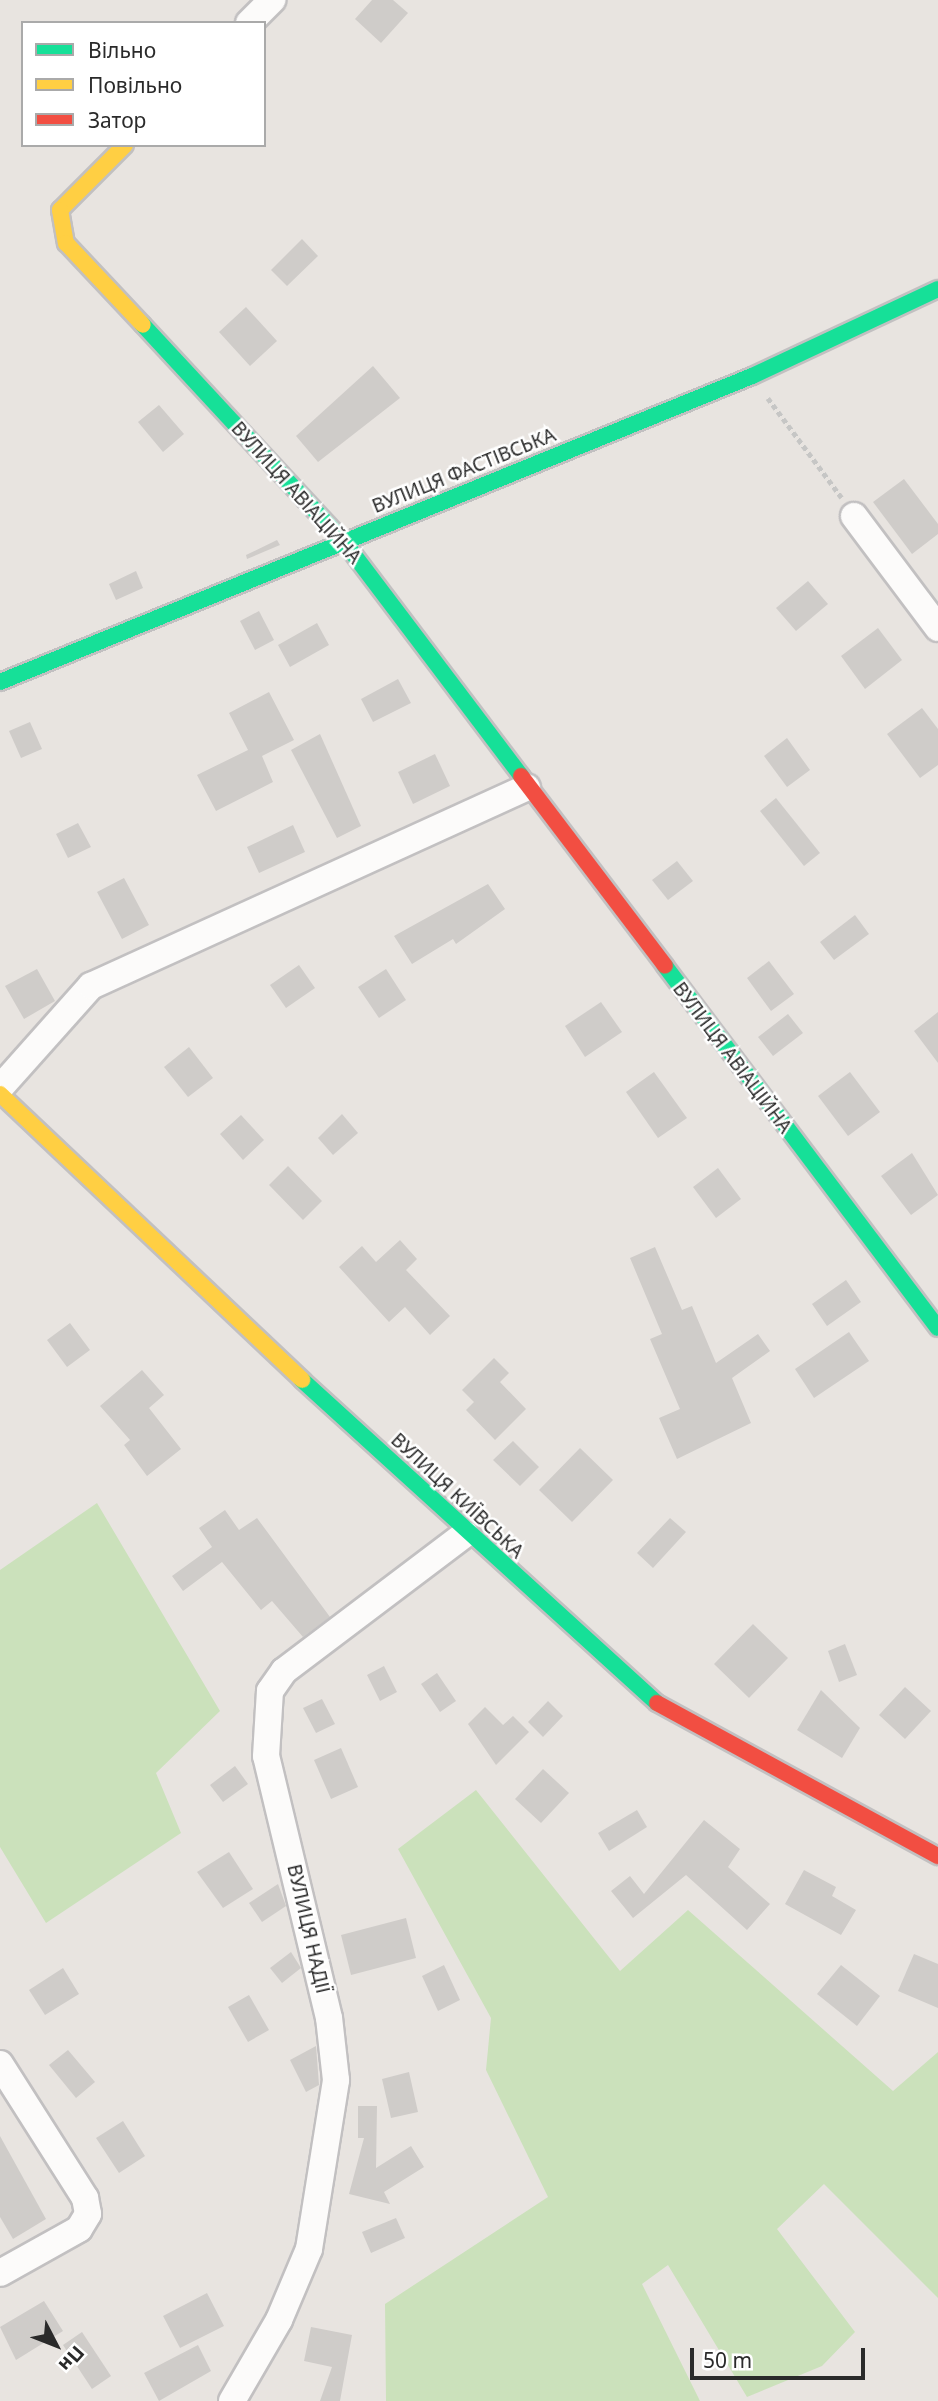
<!DOCTYPE html>
<meta charset="utf-8">
<style>
body{margin:0}
#map{position:relative;width:938px;height:2401px;overflow:hidden;background:#e8e4e0;font-family:"Noto Sans",sans-serif}
div>[style]{position:absolute}
[style*='--x']{left:calc(var(--x)*1px);top:calc(var(--y)*1px);width:calc(var(--w)*1px);rotate:calc(var(--a)*1deg)}
.green>*{inset:0;background:#cbe1bb}
.building>*{inset:0;background:#cfccc9}
.path>*{height:4.5px;margin-top:-2.25px;transform-origin:0;background:repeating-linear-gradient(90deg,#c6c6c5 0 5px,transparent 0 8.5px)}
.roads{filter:drop-shadow(2px 0 #c2c0c1) drop-shadow(-2px 0 #c2c0c1) drop-shadow(0 2px #c2c0c1) drop-shadow(0 -2px #c2c0c1)}
.street>*{height:26px;margin:-13px;padding:0 13px;transform-origin:13px;border-radius:13px;background:#fcfbfa}
.fast>*{height:16px;margin:-8px;padding:0 8px;transform-origin:8px;border-radius:8px;background:#16e098}
.slow>*{height:16px;margin:-8px;padding:0 8px;transform-origin:8px;border-radius:8px;background:#ffcf43}
.jam>*{height:16px;margin:-8px;padding:0 8px;transform-origin:8px;border-radius:8px;background:#f24e42}
span{translate:-50% -50%;white-space:nowrap;text-align:center;line-height:1.15;-webkit-text-stroke:5px #fff;paint-order:stroke}
.street-label{font-size:19px;color:#2a2a2a}
.legend{position:absolute;left:21px;top:21px;width:245px;height:126px;box-sizing:border-box;background:#fff;border:2px solid #aaa;margin:0;padding:9px 12px;list-style:none;font-size:21px;color:#2a2a2a}
.legend li{display:flex;align-items:center;gap:14px;height:35px}
.legend b{width:35px;border:2px solid #aaa}
.north{position:absolute;left:21px;top:2310px;width:70px;height:70px;-webkit-text-stroke:5px #fff;paint-order:stroke;rotate:132deg;font-size:19px;font-weight:700;line-height:28px;text-align:center;color:#2a2a2a}
.north::after{content:'';display:block;margin:auto;width:24px;height:32px;background:#2a2a2a;clip-path:polygon(50% 0,100% 100%,50% 72%,0 100%)}
.scale{position:absolute;left:690px;top:2348px;width:175px;height:32px;box-sizing:border-box;border:4px solid #2a2a2a;border-top:0;padding-left:9px;font-size:21px;line-height:24px;white-space:nowrap;color:#2a2a2a;-webkit-text-stroke:5px #fff;paint-order:stroke}
</style>
<div id="map">
<div class="green">
<i style="clip-path:polygon(97px 1503px,220px 1711px,156px 1773px,181px 1833px,46px 1923px,0 1847px,0 1570px)"></i>
<i style="clip-path:polygon(476px 1790px,620px 1971px,688px 1910px,893px 2091px,938px 2052px,938px 2298px,824px 2184px,777px 2229px,855px 2332px,822px 2366px,747px 2397px,668px 2265px,642px 2284px,700px 2401px,386px 2401px,385px 2304px,548px 2197px,486px 2070px,491px 2018px,398px 1849px)"></i>
</div>
<div class="building">
<i style="clip-path:polygon(372px 0,393px 0,408px 13px,381px 43px,355px 19px)"></i>
<i style="clip-path:polygon(302px 239px,318px 256px,287px 286px,271px 270px)"></i>
<i style="clip-path:polygon(246px 307px,277px 341px,250px 366px,219px 332px)"></i>
<i style="clip-path:polygon(373px 366px,400px 398px,318px 462px,296px 436px)"></i>
<i style="clip-path:polygon(159px 405px,184px 434px,163px 452px,138px 422px)"></i>
<i style="clip-path:polygon(904px 479px,938px 524px,938px 534px,912px 554px,873px 502px)"></i>
<i style="clip-path:polygon(277px 540px,280px 545px,247px 559px,246px 555px)"></i>
<i style="clip-path:polygon(136px 571px,143px 588px,116px 600px,109px 584px)"></i>
<i style="clip-path:polygon(808px 581px,828px 604px,796px 631px,776px 608px)"></i>
<i style="clip-path:polygon(259px 611px,274px 640px,255px 650px,240px 621px)"></i>
<i style="clip-path:polygon(317px 623px,329px 645px,290px 667px,278px 645px)"></i>
<i style="clip-path:polygon(878px 628px,902px 660px,865px 689px,841px 656px)"></i>
<i style="clip-path:polygon(398px 679px,411px 703px,373px 722px,361px 699px)"></i>
<i style="clip-path:polygon(269px 692px,294px 740px,262px 756px,273px 782px,216px 811px,197px 775px,248px 750px,229px 713px)"></i>
<i style="clip-path:polygon(922px 708px,938px 729px,938px 765px,920px 778px,887px 734px)"></i>
<i style="clip-path:polygon(30px 722px,42px 749px,21px 758px,9px 731px)"></i>
<i style="clip-path:polygon(320px 734px,361px 826px,337px 838px,291px 750px)"></i>
<i style="clip-path:polygon(787px 738px,810px 770px,787px 787px,764px 756px)"></i>
<i style="clip-path:polygon(435px 754px,450px 786px,413px 804px,398px 772px)"></i>
<i style="clip-path:polygon(776px 798px,820px 853px,804px 866px,760px 811px)"></i>
<i style="clip-path:polygon(78px 823px,91px 847px,68px 858px,56px 834px)"></i>
<i style="clip-path:polygon(293px 825px,305px 852px,259px 873px,247px 847px)"></i>
<i style="clip-path:polygon(677px 861px,693px 881px,668px 900px,652px 880px)"></i>
<i style="clip-path:polygon(124px 878px,149px 925px,122px 939px,97px 892px)"></i>
<i style="clip-path:polygon(488px 884px,505px 909px,456px 944px,453px 939px,412px 964px,394px 936px)"></i>
<i style="clip-path:polygon(855px 915px,869px 934px,834px 960px,820px 942px)"></i>
<i style="clip-path:polygon(769px 961px,794px 994px,771px 1011px,747px 978px)"></i>
<i style="clip-path:polygon(299px 965px,315px 988px,286px 1008px,270px 985px)"></i>
<i style="clip-path:polygon(37px 969px,55px 1001px,24px 1019px,5px 986px)"></i>
<i style="clip-path:polygon(386px 969px,406px 1000px,379px 1018px,358px 987px)"></i>
<i style="clip-path:polygon(601px 1002px,622px 1032px,585px 1057px,565px 1026px)"></i>
<i style="clip-path:polygon(938px 1012px,938px 1063px,914px 1031px)"></i>
<i style="clip-path:polygon(788px 1014px,803px 1033px,773px 1056px,758px 1037px)"></i>
<i style="clip-path:polygon(189px 1047px,213px 1078px,188px 1097px,164px 1067px)"></i>
<i style="clip-path:polygon(654px 1072px,687px 1118px,658px 1138px,626px 1092px)"></i>
<i style="clip-path:polygon(850px 1072px,880px 1112px,848px 1136px,818px 1096px)"></i>
<i style="clip-path:polygon(342px 1114px,358px 1133px,333px 1155px,318px 1138px)"></i>
<i style="clip-path:polygon(241px 1115px,264px 1140px,243px 1160px,220px 1134px)"></i>
<i style="clip-path:polygon(912px 1153px,938px 1195px,911px 1215px,881px 1176px)"></i>
<i style="clip-path:polygon(288px 1166px,322px 1201px,303px 1220px,269px 1185px)"></i>
<i style="clip-path:polygon(718px 1168px,741px 1199px,716px 1218px,693px 1187px)"></i>
<i style="clip-path:polygon(400px 1240px,417px 1259px,406px 1270px,450px 1316px,430px 1335px,405px 1307px,389px 1322px,339px 1267px,362px 1246px,376px 1262px)"></i>
<i style="clip-path:polygon(655px 1247px,682px 1310px,692px 1306px,716px 1363px,758px 1334px,770px 1351px,732px 1378px,751px 1423px,677px 1459px,659px 1418px,680px 1409px,650px 1339px,662px 1334px,630px 1258px)"></i>
<i style="clip-path:polygon(846px 1280px,861px 1302px,827px 1326px,812px 1304px)"></i>
<i style="clip-path:polygon(70px 1323px,90px 1350px,67px 1367px,47px 1340px)"></i>
<i style="clip-path:polygon(849px 1332px,869px 1361px,814px 1398px,795px 1369px)"></i>
<i style="clip-path:polygon(494px 1358px,509px 1373px,500px 1382px,526px 1409px,495px 1440px,466px 1410px,474px 1402px,462px 1390px)"></i>
<i style="clip-path:polygon(142px 1370px,164px 1395px,149px 1408px,181px 1449px,147px 1476px,124px 1445px,130px 1440px,100px 1406px)"></i>
<i style="clip-path:polygon(513px 1441px,539px 1467px,520px 1486px,493px 1460px)"></i>
<i style="clip-path:polygon(580px 1448px,613px 1480px,572px 1522px,539px 1490px)"></i>
<i style="clip-path:polygon(225px 1510px,239px 1530px,257px 1518px,330px 1617px,303px 1637px,272px 1601px,261px 1610px,222px 1562px,183px 1591px,172px 1576px,212px 1547px,199px 1528px)"></i>
<i style="clip-path:polygon(670px 1518px,686px 1532px,653px 1568px,637px 1553px)"></i>
<i style="clip-path:polygon(753px 1624px,788px 1658px,749px 1698px,714px 1664px)"></i>
<i style="clip-path:polygon(845px 1644px,857px 1675px,839px 1682px,828px 1651px)"></i>
<i style="clip-path:polygon(384px 1666px,397px 1692px,380px 1701px,367px 1675px)"></i>
<i style="clip-path:polygon(437px 1673px,456px 1701px,440px 1712px,421px 1684px)"></i>
<i style="clip-path:polygon(905px 1687px,931px 1711px,905px 1739px,879px 1715px)"></i>
<i style="clip-path:polygon(821px 1690px,860px 1728px,842px 1758px,797px 1730px)"></i>
<i style="clip-path:polygon(322px 1699px,335px 1724px,316px 1733px,303px 1708px)"></i>
<i style="clip-path:polygon(548px 1701px,563px 1716px,543px 1737px,528px 1722px)"></i>
<i style="clip-path:polygon(485px 1707px,503px 1725px,513px 1716px,529px 1732px,496px 1765px,468px 1724px)"></i>
<i style="clip-path:polygon(341px 1748px,358px 1787px,331px 1799px,314px 1760px)"></i>
<i style="clip-path:polygon(235px 1766px,248px 1784px,223px 1802px,210px 1785px)"></i>
<i style="clip-path:polygon(543px 1769px,569px 1793px,541px 1823px,515px 1799px)"></i>
<i style="clip-path:polygon(637px 1810px,647px 1827px,609px 1851px,598px 1833px)"></i>
<i style="clip-path:polygon(704px 1820px,740px 1849px,728px 1867px,770px 1904px,747px 1930px,686px 1875px,633px 1918px,611px 1891px,630px 1876px,644px 1894px)"></i>
<i style="clip-path:polygon(229px 1852px,253px 1889px,223px 1908px,197px 1872px)"></i>
<i style="clip-path:polygon(804px 1870px,836px 1887px,832px 1896px,856px 1910px,841px 1935px,785px 1904px)"></i>
<i style="clip-path:polygon(278px 1884px,286px 1906px,262px 1922px,249px 1903px)"></i>
<i style="clip-path:polygon(406px 1918px,416px 1958px,351px 1975px,341px 1935px)"></i>
<i style="clip-path:polygon(291px 1952px,301px 1968px,282px 1983px,270px 1968px)"></i>
<i style="clip-path:polygon(914px 1954px,938px 1964px,938px 2008px,898px 1991px)"></i>
<i style="clip-path:polygon(444px 1965px,460px 2000px,438px 2011px,422px 1976px)"></i>
<i style="clip-path:polygon(841px 1965px,880px 1996px,857px 2026px,817px 1994px)"></i>
<i style="clip-path:polygon(63px 1968px,79px 1994px,45px 2015px,29px 1990px)"></i>
<i style="clip-path:polygon(249px 1995px,269px 2030px,248px 2042px,228px 2007px)"></i>
<i style="clip-path:polygon(316px 2046px,319px 2085px,306px 2092px,290px 2060px)"></i>
<i style="clip-path:polygon(68px 2050px,95px 2082px,76px 2098px,49px 2065px)"></i>
<i style="clip-path:polygon(409px 2072px,418px 2112px,391px 2118px,382px 2079px)"></i>
<i style="clip-path:polygon(358px 2106px,377px 2106px,376px 2168px,411px 2146px,424px 2167px,384px 2192px,390px 2204px,349px 2194px,364px 2138px,358px 2138px)"></i>
<i style="clip-path:polygon(123px 2121px,145px 2156px,119px 2173px,96px 2138px)"></i>
<i style="clip-path:polygon(0 2136px,46px 2219px,13px 2239px,0 2217px)"></i>
<i style="clip-path:polygon(396px 2218px,405px 2238px,371px 2253px,362px 2232px)"></i>
<i style="clip-path:polygon(207px 2293px,224px 2326px,180px 2348px,163px 2316px)"></i>
<i style="clip-path:polygon(44px 2301px,63px 2331px,16px 2360px,0 2327px)"></i>
<i style="clip-path:polygon(311px 2327px,352px 2335px,340px 2401px,320px 2401px,332px 2367px,304px 2361px)"></i>
<i style="clip-path:polygon(82px 2332px,111px 2376px,92px 2389px,63px 2345px)"></i>
<i style="clip-path:polygon(198px 2345px,211px 2371px,159px 2401px,144px 2373px)"></i>
</div>
<div class="path">
<i style="--x:768;--y:398;--w:124;--a:53.5"></i>
</div>
<div class="roads">
<div class="street">
<i style="--x:249;--y:23;--w:33;--a:-45"></i>
<i style="--x:854;--y:516;--w:140;--a:53.1"></i>
<i style="--x:0;--y:1088;--w:137;--a:-48.3"></i>
<i style="--x:91;--y:986;--w:479;--a:-24.5"></i>
<i style="--x:0;--y:2064;--w:159;--a:57.6"></i>
<i style="--x:85;--y:2198;--w:16;--a:79"></i>
<i style="--x:88;--y:2214;--w:17;--a:121"></i>
<i style="--x:79;--y:2229;--w:90;--a:150.9"></i>
<i style="--x:232;--y:2401;--w:94;--a:-59.9"></i>
<i style="--x:279;--y:2320;--w:77;--a:-67.1"></i>
<i style="--x:309;--y:2249;--w:171;--a:-80.9"></i>
<i style="--x:336;--y:2080;--w:62;--a:-96.4"></i>
<i style="--x:329;--y:2018;--w:269;--a:-103.5"></i>
<i style="--x:266;--y:1756;--w:65;--a:-86.5"></i>
<i style="--x:270;--y:1691;--w:24;--a:-55"></i>
<i style="--x:284;--y:1671;--w:227;--a:-37.1"></i>
</div>
<div class="fast">
<i style="--x:143;--y:325;--w:297;--a:47.2"></i>
<i style="--x:345;--y:543;--w:292;--a:52.9"></i>
<i style="--x:0;--y:682;--w:812;--a:-22.14"></i>
<i style="--x:752;--y:376;--w:205;--a:-25.1"></i>
<i style="--x:665;--y:966;--w:453;--a:53"></i>
<i style="--x:302;--y:1380;--w:480;--a:42.3"></i>
</div>
<div class="slow">
<i style="--x:125;--y:145;--w:92;--a:135"></i>
<i style="--x:60;--y:210;--w:34;--a:80"></i>
<i style="--x:66;--y:243;--w:112;--a:46.8"></i>
<i style="--x:0;--y:1094;--w:416;--a:43.4"></i>
</div>
<div class="jam">
<i style="--x:521;--y:776;--w:238;--a:52.8"></i>
<i style="--x:657;--y:1703;--w:320;--a:28.6"></i>
</div>
</div>
<div class="street-label">
<span style="left:464px;top:471px;rotate:-22deg">ВУЛИЦЯ ФАСТІВСЬКА</span>
<span style="left:296px;top:493px;rotate:48deg">ВУЛИЦЯ АВІАЦІЙНА</span>
<span style="left:732px;top:1058px;rotate:53deg">ВУЛИЦЯ АВІАЦІЙНА</span>
<span style="left:457px;top:1496px;rotate:43deg">ВУЛИЦЯ КИЇВСЬКА</span>
<span style="left:308px;top:1929px;rotate:77deg">ВУЛИЦЯ НАДІЇ</span>
</div>
<ul class="legend">
<li><b style="height:9px;background:#16e098"></b>Вільно</li>
<li><b style="height:9px;background:#ffcf43"></b>Повільно</li>
<li><b style="height:9px;background:#f24e42"></b>Затор</li>
</ul>
<div class="north">Пн</div>
<div class="scale">50 m</div>
</div>
